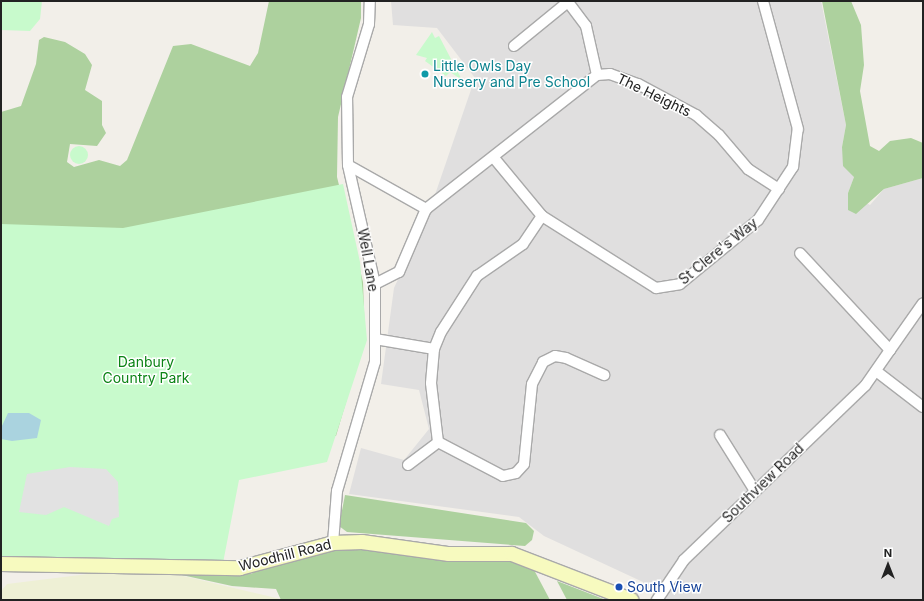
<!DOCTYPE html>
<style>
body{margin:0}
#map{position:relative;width:924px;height:601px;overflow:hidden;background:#f2efe9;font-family:Inter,sans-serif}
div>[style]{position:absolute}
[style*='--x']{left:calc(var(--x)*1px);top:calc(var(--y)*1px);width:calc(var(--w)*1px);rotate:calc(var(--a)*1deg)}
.residential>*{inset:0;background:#e0dfdf}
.farmland>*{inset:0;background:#eef0d5}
.forest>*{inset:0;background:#add19e}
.park>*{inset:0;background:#c8facc}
.round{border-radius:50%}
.parking>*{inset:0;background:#e2e2e2}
.water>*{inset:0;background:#aad3df}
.roads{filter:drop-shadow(1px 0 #a9a9a9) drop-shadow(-1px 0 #a9a9a9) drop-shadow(0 1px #a9a9a9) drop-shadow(0 -1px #a9a9a9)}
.street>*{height:10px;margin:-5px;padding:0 5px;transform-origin:5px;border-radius:5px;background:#fff}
.secondary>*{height:14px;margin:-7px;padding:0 7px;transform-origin:7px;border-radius:7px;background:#f7fabf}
.dots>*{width:11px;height:11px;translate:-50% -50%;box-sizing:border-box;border:2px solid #fff;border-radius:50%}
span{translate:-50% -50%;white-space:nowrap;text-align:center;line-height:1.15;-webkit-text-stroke:3px #fff;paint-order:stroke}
.culture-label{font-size:14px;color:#0d838f}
.left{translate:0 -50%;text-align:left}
.street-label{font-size:14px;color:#222}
.park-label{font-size:14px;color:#0c8416}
.transit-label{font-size:14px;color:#164399}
.frame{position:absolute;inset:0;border:2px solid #222;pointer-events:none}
.north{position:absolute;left:868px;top:545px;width:40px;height:40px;-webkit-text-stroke:3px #fff;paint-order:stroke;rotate:0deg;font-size:11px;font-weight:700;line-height:16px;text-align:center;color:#222}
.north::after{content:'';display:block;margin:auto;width:14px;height:18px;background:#222;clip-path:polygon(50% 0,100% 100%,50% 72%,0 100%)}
</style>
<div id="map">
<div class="residential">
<i style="clip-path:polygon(391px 1px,821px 1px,846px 125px,842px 147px,854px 177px,848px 193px,870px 205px,884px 189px,923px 178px,923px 600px,657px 600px,643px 582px,544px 536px,519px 517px,349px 494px,361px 448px,404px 460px,429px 429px,419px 390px,381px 384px,394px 288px,427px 218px,475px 78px,437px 28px,393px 25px)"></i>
</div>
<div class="farmland">
<i style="clip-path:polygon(145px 567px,285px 600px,1px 600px,1px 591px,7px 584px)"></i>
</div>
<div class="forest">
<i style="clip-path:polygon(269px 1px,361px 1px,361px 18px,338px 117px,337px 177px,363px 282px,365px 338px,336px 436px,205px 439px,1px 346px,1px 112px,21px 106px,36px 64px,39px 40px,44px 37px,65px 42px,85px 54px,92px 65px,85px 90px,102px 101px,102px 125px,106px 133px,97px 146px,70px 144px,67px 162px,74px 167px,99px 160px,120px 166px,127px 160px,173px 46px,191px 44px,250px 66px,258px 53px)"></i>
<i style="clip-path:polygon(822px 1px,851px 1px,861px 25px,864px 65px,860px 91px,870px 146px,879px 151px,890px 141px,911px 138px,923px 143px,923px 178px,884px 189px,856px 214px,848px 210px,848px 193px,854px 177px,843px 166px,842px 147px,846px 125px)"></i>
<i style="clip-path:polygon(345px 495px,526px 523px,534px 531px,532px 540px,525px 546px,347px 532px,339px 526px)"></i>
<i style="clip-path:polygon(359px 547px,519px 562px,533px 568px,550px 600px,281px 600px,276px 589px,232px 586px,145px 567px,251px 574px,269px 564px,328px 550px)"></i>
<i style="clip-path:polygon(557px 581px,606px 600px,567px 600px)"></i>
</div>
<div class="park">
<i style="clip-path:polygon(1px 1px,42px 1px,40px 19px,30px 31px,1px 30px)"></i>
<i style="clip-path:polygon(432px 32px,435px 38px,439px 36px,462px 80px,450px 72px,446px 76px,425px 61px,427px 58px,416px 55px)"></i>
<i class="round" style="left:70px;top:146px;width:18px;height:18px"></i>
<i style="clip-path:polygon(343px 184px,360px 262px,367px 340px,327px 462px,239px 480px,223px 563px,1px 560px,1px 224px,123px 228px)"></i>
</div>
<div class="parking">
<i style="clip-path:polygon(70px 467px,106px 469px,118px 482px,119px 517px,112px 519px,109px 526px,64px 507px,46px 515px,19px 512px,27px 474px)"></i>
</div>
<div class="water">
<i style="clip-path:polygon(8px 413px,29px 413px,41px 420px,37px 438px,12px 441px,1px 439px,1px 428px)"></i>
</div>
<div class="roads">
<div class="street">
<i style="--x:568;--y:2;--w:30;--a:53"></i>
<i style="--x:586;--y:26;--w:50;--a:77.3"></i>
<i style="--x:514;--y:46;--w:71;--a:-39.3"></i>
<i style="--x:494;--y:158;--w:75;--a:50.4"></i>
<i style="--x:542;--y:216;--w:135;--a:32.3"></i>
<i style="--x:656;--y:288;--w:24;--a:-9"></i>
<i style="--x:680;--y:284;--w:101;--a:-39.4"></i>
<i style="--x:758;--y:220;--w:64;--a:-56.6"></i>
<i style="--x:793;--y:167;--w:38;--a:-83"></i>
<i style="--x:798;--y:129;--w:133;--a:-105.3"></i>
<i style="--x:348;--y:165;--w:90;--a:29.4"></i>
<i style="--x:375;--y:284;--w:27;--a:-27"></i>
<i style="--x:399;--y:272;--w:69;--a:-66.8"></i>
<i style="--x:426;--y:209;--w:217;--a:-38.1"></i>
<i style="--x:597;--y:75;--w:13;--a:-4"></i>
<i style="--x:610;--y:74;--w:30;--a:20"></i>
<i style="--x:638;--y:84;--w:66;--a:28.1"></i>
<i style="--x:696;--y:115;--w:30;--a:41"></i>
<i style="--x:719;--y:135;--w:45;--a:49.5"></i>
<i style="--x:748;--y:169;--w:37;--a:33"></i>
<i style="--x:375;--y:339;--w:60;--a:9.6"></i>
<i style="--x:890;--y:350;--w:57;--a:-54.9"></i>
<i style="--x:876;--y:371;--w:59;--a:37.5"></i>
<i style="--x:720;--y:435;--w:66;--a:58"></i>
<i style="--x:438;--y:442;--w:73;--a:27.6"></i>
<i style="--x:503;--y:476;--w:13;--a:-13"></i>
<i style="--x:516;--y:473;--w:12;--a:-48"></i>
<i style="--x:524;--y:464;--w:80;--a:-84.3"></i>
<i style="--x:532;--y:384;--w:25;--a:-63"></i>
<i style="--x:543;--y:362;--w:13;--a:-27"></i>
<i style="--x:555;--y:356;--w:11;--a:10"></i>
<i style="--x:566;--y:358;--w:42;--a:24.1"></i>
<i style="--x:408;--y:465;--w:38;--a:-37"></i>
<i style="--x:438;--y:442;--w:59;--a:-96.8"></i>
<i style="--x:431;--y:383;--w:34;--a:-85"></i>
<i style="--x:434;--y:349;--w:18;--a:-68"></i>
<i style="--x:441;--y:332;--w:67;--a:-57.3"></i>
<i style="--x:477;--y:276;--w:56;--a:-34.8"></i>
<i style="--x:523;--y:244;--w:34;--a:-56"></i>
<i style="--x:333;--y:543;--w:52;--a:-85.6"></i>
<i style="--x:337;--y:491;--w:134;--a:-73.6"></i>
<i style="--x:375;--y:362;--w:78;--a:-90"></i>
<i style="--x:375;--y:284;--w:122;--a:-102.8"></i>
<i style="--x:348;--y:165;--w:68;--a:-90.8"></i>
<i style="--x:347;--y:97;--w:76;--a:-73.2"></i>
<i style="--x:369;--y:24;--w:23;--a:-88"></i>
<i style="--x:657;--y:600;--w:48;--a:-56"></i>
<i style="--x:684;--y:560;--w:251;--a:-43.9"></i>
<i style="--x:865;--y:386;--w:44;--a:-55.2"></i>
<i style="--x:890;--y:350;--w:132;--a:-132.9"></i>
</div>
<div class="secondary">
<i style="--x:1;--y:564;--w:239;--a:1"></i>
<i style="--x:240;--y:568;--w:96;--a:-15"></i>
<i style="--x:333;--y:543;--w:29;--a:-2"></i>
<i style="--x:362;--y:542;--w:88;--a:7.9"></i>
<i style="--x:449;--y:554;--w:63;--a:0"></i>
<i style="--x:512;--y:554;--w:128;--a:21.1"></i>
</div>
</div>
<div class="dots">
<i style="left:425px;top:74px;background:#0f9aa8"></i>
<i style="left:619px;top:587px;background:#1a4fb4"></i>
</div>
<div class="culture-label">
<span class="left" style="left:433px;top:74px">Little Owls Day<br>Nursery and Pre School</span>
</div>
<div class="street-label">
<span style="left:654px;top:95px;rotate:26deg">The Heights</span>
<span style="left:718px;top:251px;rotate:-39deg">St Clere's Way</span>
<span style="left:368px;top:260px;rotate:80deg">Well Lane</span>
<span style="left:763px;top:483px;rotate:-44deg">Southview Road</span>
<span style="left:285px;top:555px;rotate:-14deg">Woodhill Road</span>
</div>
<div class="park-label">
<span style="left:146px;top:370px">Danbury<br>Country Park</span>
</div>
<div class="transit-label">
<span class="left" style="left:627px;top:587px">South View</span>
</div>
<div class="frame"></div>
<div class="north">N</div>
</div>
